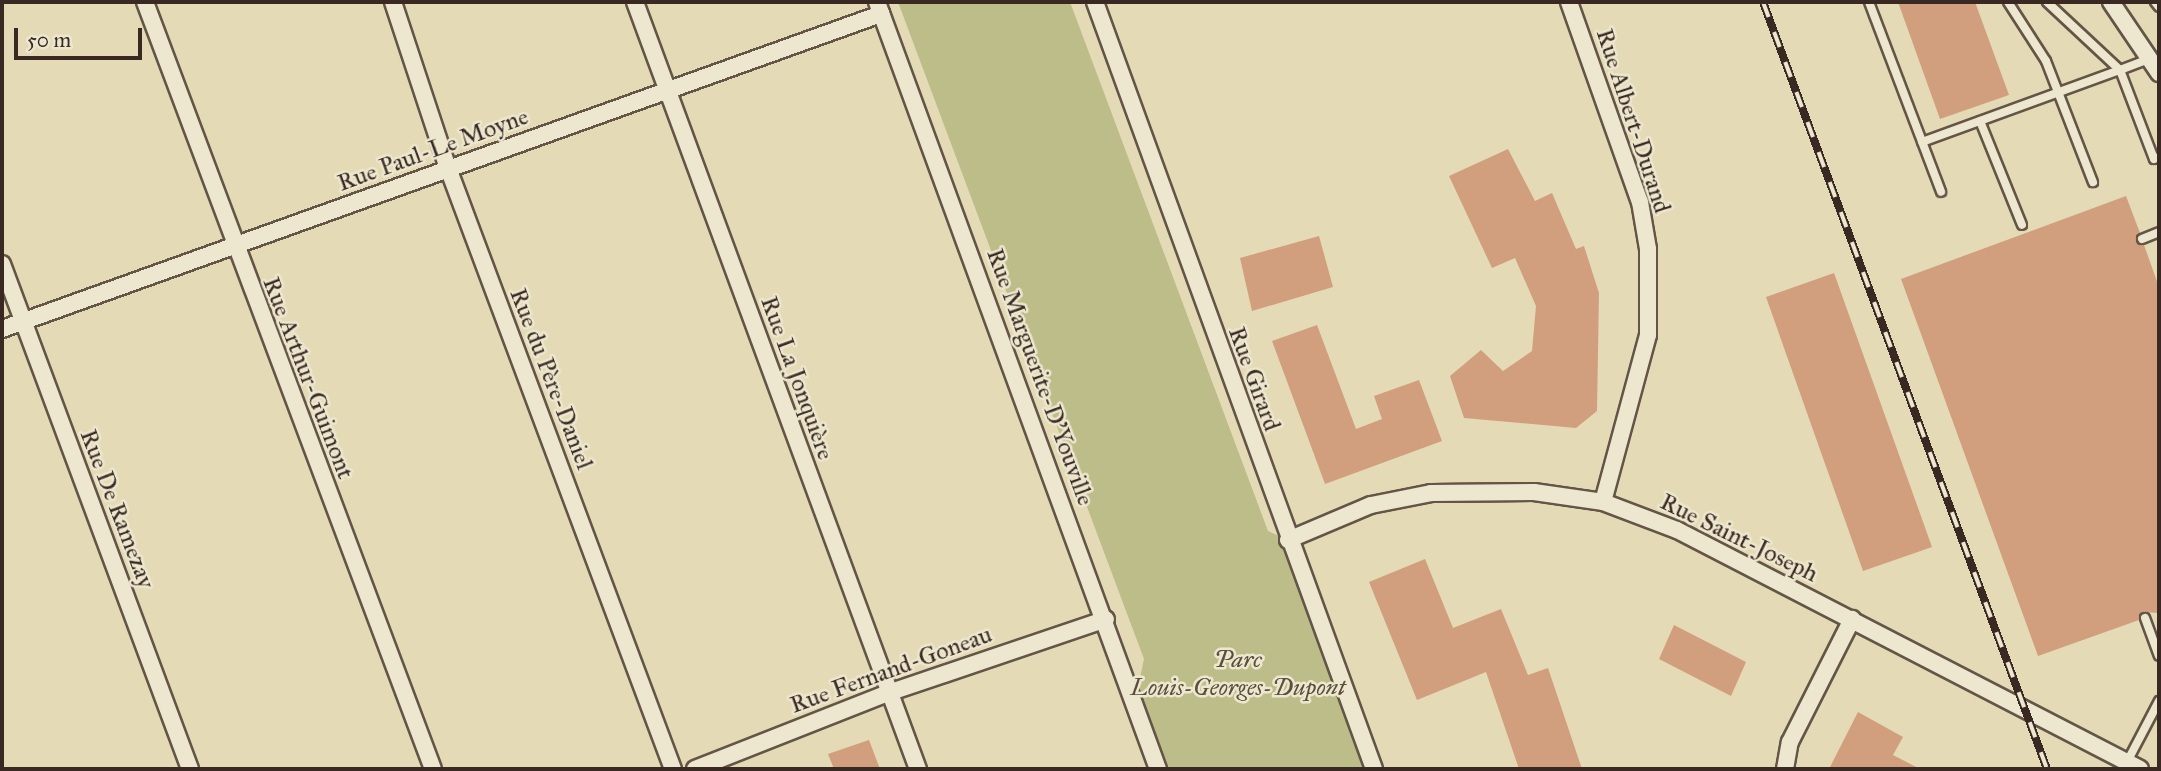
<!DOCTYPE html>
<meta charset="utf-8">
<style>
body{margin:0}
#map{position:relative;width:2161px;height:771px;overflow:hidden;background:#e4dab5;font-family:"IM FELL Great Primer",serif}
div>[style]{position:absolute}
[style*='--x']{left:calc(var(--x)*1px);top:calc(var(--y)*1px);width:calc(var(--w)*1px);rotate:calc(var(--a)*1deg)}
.green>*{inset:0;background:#bcbd88}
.building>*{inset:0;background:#d19f7e}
.roads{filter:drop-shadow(2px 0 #645547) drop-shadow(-2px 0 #645547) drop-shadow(0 2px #645547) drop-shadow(0 -2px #645547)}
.service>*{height:8px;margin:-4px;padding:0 4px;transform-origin:4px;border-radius:4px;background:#ede7cf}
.minor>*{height:16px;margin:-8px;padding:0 8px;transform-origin:8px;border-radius:8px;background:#ede7cf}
.rail>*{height:8px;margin-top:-4px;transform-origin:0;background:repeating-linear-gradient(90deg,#ede7cf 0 16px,#392922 0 32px);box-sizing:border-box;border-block:2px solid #392922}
span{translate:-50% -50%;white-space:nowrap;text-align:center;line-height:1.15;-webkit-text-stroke:5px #ede7cf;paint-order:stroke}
.street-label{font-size:24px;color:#392922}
.park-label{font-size:24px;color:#5a4e3c;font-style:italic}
.frame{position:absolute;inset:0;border:4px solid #392922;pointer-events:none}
.scale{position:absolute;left:14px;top:28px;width:128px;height:32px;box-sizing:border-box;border:4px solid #392922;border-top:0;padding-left:9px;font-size:21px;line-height:24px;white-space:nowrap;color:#392922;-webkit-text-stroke:5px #ede7cf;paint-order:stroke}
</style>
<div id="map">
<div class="green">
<i style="clip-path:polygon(898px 2px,1070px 2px,1268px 531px,1288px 540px,1378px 769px,1152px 769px,1132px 716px,1144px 659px)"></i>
</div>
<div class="building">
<i style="clip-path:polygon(1898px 2px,1975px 2px,2009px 95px,1940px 119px)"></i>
<i style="clip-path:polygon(1508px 149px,1535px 201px,1552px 193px,1576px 249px,1584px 246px,1599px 293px,1597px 411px,1576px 428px,1464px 418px,1450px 376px,1481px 350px,1503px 371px,1532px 351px,1536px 306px,1515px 258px,1492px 268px,1449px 176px)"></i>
<i style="clip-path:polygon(2126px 196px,2140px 233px,2136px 241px,2144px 245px,2159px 287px,2159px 613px,2143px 612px,2139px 620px,2038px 656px,1901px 279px)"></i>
<i style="clip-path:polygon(1319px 236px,1333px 287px,1252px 311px,1240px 258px)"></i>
<i style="clip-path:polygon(1834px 273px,1932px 547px,1863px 571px,1766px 297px)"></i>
<i style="clip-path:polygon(1317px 325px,1356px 429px,1382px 419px,1374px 396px,1419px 380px,1442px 441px,1325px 484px,1272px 341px)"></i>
<i style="clip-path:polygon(1425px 559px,1453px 628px,1501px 609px,1528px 675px,1548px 668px,1582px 769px,1519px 769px,1486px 672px,1417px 700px,1369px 582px)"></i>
<i style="clip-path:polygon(1674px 625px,1746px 662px,1731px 696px,1659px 659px)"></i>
<i style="clip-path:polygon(1858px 712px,1903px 737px,1893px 755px,1920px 769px,1829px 769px)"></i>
<i style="clip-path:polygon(869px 740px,880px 769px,834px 769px,828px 754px)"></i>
</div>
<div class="roads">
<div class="service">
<i style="--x:1869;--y:2;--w:203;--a:69.2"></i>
<i style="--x:2008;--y:2;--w:70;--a:57.2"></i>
<i style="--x:2046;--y:61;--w:130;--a:68.8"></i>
<i style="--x:2047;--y:2;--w:100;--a:43"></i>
<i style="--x:2120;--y:70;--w:33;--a:-21"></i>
<i style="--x:2155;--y:2;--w:6;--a:51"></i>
<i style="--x:1980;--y:121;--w:112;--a:68"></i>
<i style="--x:1922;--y:142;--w:211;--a:-20"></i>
<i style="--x:2120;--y:70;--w:95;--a:69.1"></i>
<i style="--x:2154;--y:159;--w:5;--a:-22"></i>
<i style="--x:2142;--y:239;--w:18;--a:-22"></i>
<i style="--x:2145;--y:618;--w:40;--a:69.8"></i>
<i style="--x:2127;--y:762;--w:69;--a:-62.3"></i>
</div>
<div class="minor">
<i style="--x:145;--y:2;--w:819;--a:69.42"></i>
<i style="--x:393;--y:2;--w:175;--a:71.7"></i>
<i style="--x:448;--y:168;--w:642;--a:69.48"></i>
<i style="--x:635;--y:2;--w:818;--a:69.75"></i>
<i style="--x:877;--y:2;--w:817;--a:69.88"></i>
<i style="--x:1095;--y:2;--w:816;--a:70.01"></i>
<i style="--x:1569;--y:2;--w:212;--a:70.5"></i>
<i style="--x:1640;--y:202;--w:48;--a:80.3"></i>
<i style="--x:1648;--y:249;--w:86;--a:90"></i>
<i style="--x:1648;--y:335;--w:173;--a:105.1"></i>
<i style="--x:2111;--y:2;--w:86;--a:55.9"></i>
<i style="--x:2;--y:264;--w:539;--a:69.58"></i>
<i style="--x:2;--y:329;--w:934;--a:-19.72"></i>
<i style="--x:1288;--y:540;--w:90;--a:-22.9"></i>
<i style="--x:1371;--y:505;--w:61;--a:-11.3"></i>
<i style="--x:1431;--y:493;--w:103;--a:-0.6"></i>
<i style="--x:1534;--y:492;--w:70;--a:8.2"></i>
<i style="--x:1603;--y:502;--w:79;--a:20.7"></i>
<i style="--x:1677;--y:530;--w:521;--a:27.3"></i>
<i style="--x:695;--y:769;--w:207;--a:-21.5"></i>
<i style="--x:888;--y:693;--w:230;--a:-18.7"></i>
<i style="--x:1785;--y:769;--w:27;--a:-80"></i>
<i style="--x:1790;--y:742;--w:138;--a:-63.2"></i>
</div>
</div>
<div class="rail">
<i style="--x:1763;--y:2;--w:818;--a:69.68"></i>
</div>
<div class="street-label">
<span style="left:1633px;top:121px;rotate:72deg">Rue Albert-Durand</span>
<span style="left:433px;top:150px;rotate:-20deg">Rue Paul-Le Moyne</span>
<span style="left:1040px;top:377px;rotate:70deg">Rue Marguerite-D'Youville</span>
<span style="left:308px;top:378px;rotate:69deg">Rue Arthur-Guimont</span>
<span style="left:797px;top:378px;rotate:70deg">Rue La Jonquière</span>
<span style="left:551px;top:379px;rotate:69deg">Rue du Père-Daniel</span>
<span style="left:1254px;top:379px;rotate:70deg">Rue Girard</span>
<span style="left:117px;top:509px;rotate:69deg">Rue De Ramezay</span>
<span style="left:1739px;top:538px;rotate:26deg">Rue Saint-Joseph</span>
<span style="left:891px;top:670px;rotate:-20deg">Rue Fernand-Goneau</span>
</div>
<div class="park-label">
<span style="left:1238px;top:674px">Parc<br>Louis-Georges-Dupont</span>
</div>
<div class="frame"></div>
<div class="scale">50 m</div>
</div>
